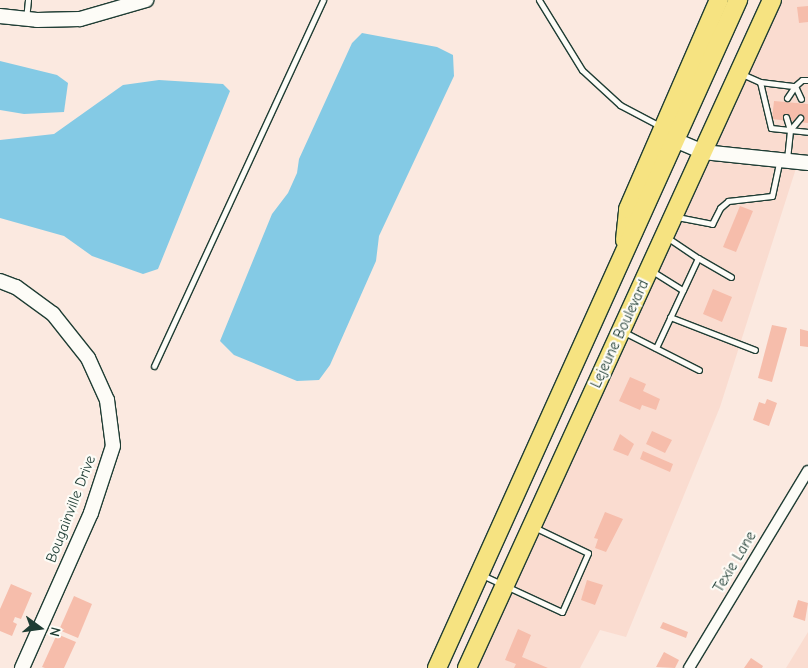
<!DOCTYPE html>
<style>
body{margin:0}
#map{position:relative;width:808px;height:668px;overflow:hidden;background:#fbe9e0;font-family:"Comic Neue",sans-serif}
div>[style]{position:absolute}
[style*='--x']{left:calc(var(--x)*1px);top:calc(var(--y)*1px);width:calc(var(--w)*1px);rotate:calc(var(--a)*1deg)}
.built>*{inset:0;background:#fadcd0}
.water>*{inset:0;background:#84cae5}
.building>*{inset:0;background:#f6bdab}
.roads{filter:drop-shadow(1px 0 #1f3d34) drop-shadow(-1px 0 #1f3d34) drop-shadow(0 1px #1f3d34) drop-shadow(0 -1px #1f3d34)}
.lane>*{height:5px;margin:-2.5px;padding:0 2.5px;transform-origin:2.5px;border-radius:2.5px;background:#fdfcf7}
.street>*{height:10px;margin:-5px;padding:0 5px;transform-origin:5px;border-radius:5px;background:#fdfcf7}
.secondary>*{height:14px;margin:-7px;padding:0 7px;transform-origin:7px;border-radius:7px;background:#fdfcf7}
.highway>*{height:18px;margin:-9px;padding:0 9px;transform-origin:9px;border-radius:9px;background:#f6e381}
span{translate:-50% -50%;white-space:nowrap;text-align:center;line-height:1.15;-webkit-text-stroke:4.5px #fdfcf7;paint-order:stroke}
.street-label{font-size:15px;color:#1f3d34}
.north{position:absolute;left:15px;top:603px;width:50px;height:50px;-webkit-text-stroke:4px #fdfcf7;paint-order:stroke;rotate:104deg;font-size:14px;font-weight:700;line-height:20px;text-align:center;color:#1f3d34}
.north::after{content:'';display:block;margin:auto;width:18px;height:22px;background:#1f3d34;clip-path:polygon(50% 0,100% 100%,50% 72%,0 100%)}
</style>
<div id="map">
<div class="built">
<i style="clip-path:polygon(772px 0,808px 0,808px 163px,798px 162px,720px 407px,626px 637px,600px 630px,580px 668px,467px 668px)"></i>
<i style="clip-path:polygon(808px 632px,808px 668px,786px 668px)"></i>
</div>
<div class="water">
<i style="clip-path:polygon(362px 33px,437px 47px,453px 55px,454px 76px,379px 236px,376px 261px,330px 365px,319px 380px,297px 381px,234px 355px,220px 341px,272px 214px,288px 193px,297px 173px,299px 159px,352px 43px)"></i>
<i style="clip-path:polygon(0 61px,57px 75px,68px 83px,64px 112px,24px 114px,0 110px)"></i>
<i style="clip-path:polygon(159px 80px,223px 84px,230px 91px,158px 269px,143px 274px,92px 256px,64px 236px,0 218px,0 140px,54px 134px,123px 85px)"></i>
</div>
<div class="building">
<i style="clip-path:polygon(808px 6px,808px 22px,799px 23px,797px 7px)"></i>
<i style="clip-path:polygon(774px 101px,808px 104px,808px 123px,772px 119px)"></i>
<i style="clip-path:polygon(740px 206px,753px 211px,736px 252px,723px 247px)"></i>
<i style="clip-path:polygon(713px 289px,732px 297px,722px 322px,703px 314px)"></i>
<i style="clip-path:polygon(772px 325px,787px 328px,772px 382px,758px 378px)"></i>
<i style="clip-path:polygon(800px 329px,808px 331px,808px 347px,800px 346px)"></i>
<i style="clip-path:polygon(630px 377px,646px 384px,643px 391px,660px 399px,656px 410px,642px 405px,640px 410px,619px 401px)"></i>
<i style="clip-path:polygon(767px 399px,777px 403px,769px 426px,753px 420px,759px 402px,765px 404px)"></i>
<i style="clip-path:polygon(652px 431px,672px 440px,665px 453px,646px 444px)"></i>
<i style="clip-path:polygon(620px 434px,634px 444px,628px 456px,613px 450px)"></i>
<i style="clip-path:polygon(643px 451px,673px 464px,670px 472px,640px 459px)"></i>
<i style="clip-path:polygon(605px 512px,623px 519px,606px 552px,595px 548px,598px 539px,594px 538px)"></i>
<i style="clip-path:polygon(587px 580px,603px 585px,595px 605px,581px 600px)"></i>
<i style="clip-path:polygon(11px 584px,32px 593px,21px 619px,15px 617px,13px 622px,17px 624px,12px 636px,0 631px,0 609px)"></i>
<i style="clip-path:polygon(74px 596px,92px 604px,78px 638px,59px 630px)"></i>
<i style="clip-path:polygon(798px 600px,808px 603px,805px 621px,793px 617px)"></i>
<i style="clip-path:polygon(663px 622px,688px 632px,686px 638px,660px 628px)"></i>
<i style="clip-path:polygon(518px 629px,531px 635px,522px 657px,548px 668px,514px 668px,516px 664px,505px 660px)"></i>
<i style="clip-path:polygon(57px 634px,76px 642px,64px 668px,45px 668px,42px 667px)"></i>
<i style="clip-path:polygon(664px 652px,679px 660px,675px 668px,656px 667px)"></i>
<i style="clip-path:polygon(751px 658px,763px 666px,762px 668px,744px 668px)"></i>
</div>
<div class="roads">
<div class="lane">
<i style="--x:539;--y:0;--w:82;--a:58.4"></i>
<i style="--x:582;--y:70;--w:52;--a:42.6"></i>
<i style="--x:620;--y:105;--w:45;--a:27.7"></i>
<i style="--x:26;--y:19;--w:19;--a:-84"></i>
<i style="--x:742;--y:74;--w:20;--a:24"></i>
<i style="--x:760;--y:82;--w:35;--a:7"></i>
<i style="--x:795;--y:86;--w:9;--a:-41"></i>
<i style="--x:802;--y:80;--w:6;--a:0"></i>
<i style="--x:760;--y:82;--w:47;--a:76.6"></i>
<i style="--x:771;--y:128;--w:37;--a:6"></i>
<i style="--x:787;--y:98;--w:14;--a:-56"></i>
<i style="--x:795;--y:86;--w:14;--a:65"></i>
<i style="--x:786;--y:117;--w:14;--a:73"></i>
<i style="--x:790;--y:130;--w:16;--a:-50"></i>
<i style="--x:787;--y:159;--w:29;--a:-84"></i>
<i style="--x:677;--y:217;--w:36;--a:11"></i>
<i style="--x:712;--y:224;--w:18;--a:-63"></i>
<i style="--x:720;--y:208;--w:11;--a:-41"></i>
<i style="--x:728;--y:201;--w:44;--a:-6.5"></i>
<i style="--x:772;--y:196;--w:35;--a:-78"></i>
<i style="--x:668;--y:238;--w:36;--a:34"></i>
<i style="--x:698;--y:258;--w:35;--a:115"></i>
<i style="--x:698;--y:258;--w:38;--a:30"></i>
<i style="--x:652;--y:271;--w:36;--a:32"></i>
<i style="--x:683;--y:290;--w:64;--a:115"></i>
<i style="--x:670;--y:317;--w:91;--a:21.2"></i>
<i style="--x:624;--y:332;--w:84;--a:26.9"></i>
<i style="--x:154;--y:366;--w:403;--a:-65.2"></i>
<i style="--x:482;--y:575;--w:88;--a:24.8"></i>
<i style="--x:562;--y:612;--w:64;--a:-66.2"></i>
<i style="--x:588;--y:553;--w:60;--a:-154.3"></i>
</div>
<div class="street">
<i style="--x:689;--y:668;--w:230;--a:-58.9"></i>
</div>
<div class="secondary">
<i style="--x:0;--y:16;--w:37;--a:6"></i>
<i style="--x:37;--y:20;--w:43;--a:-1.3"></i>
<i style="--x:80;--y:19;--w:69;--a:-16.1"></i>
<i style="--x:675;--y:140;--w:30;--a:23"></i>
<i style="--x:703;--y:152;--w:106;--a:6"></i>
<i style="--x:0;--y:281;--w:17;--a:21"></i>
<i style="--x:16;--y:287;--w:46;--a:36.1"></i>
<i style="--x:53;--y:314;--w:56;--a:51.5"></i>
<i style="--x:88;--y:358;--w:46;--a:65.7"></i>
<i style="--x:107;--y:400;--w:46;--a:82.6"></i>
<i style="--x:113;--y:446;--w:71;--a:108.2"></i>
<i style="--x:91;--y:513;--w:170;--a:114"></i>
</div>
<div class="highway">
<i style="--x:625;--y:240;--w:31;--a:-84"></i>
<i style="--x:628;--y:209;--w:228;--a:-66.5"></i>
<i style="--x:437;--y:668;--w:733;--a:-65.74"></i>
<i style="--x:467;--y:668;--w:734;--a:-65.46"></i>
</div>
</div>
<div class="street-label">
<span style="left:620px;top:334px;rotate:-65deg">Lejeune Boulevard</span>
<span style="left:71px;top:509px;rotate:-69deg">Bougainville Drive</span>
<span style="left:735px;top:562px;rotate:-59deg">Texie Lane</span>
</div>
<div class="north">N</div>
</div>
